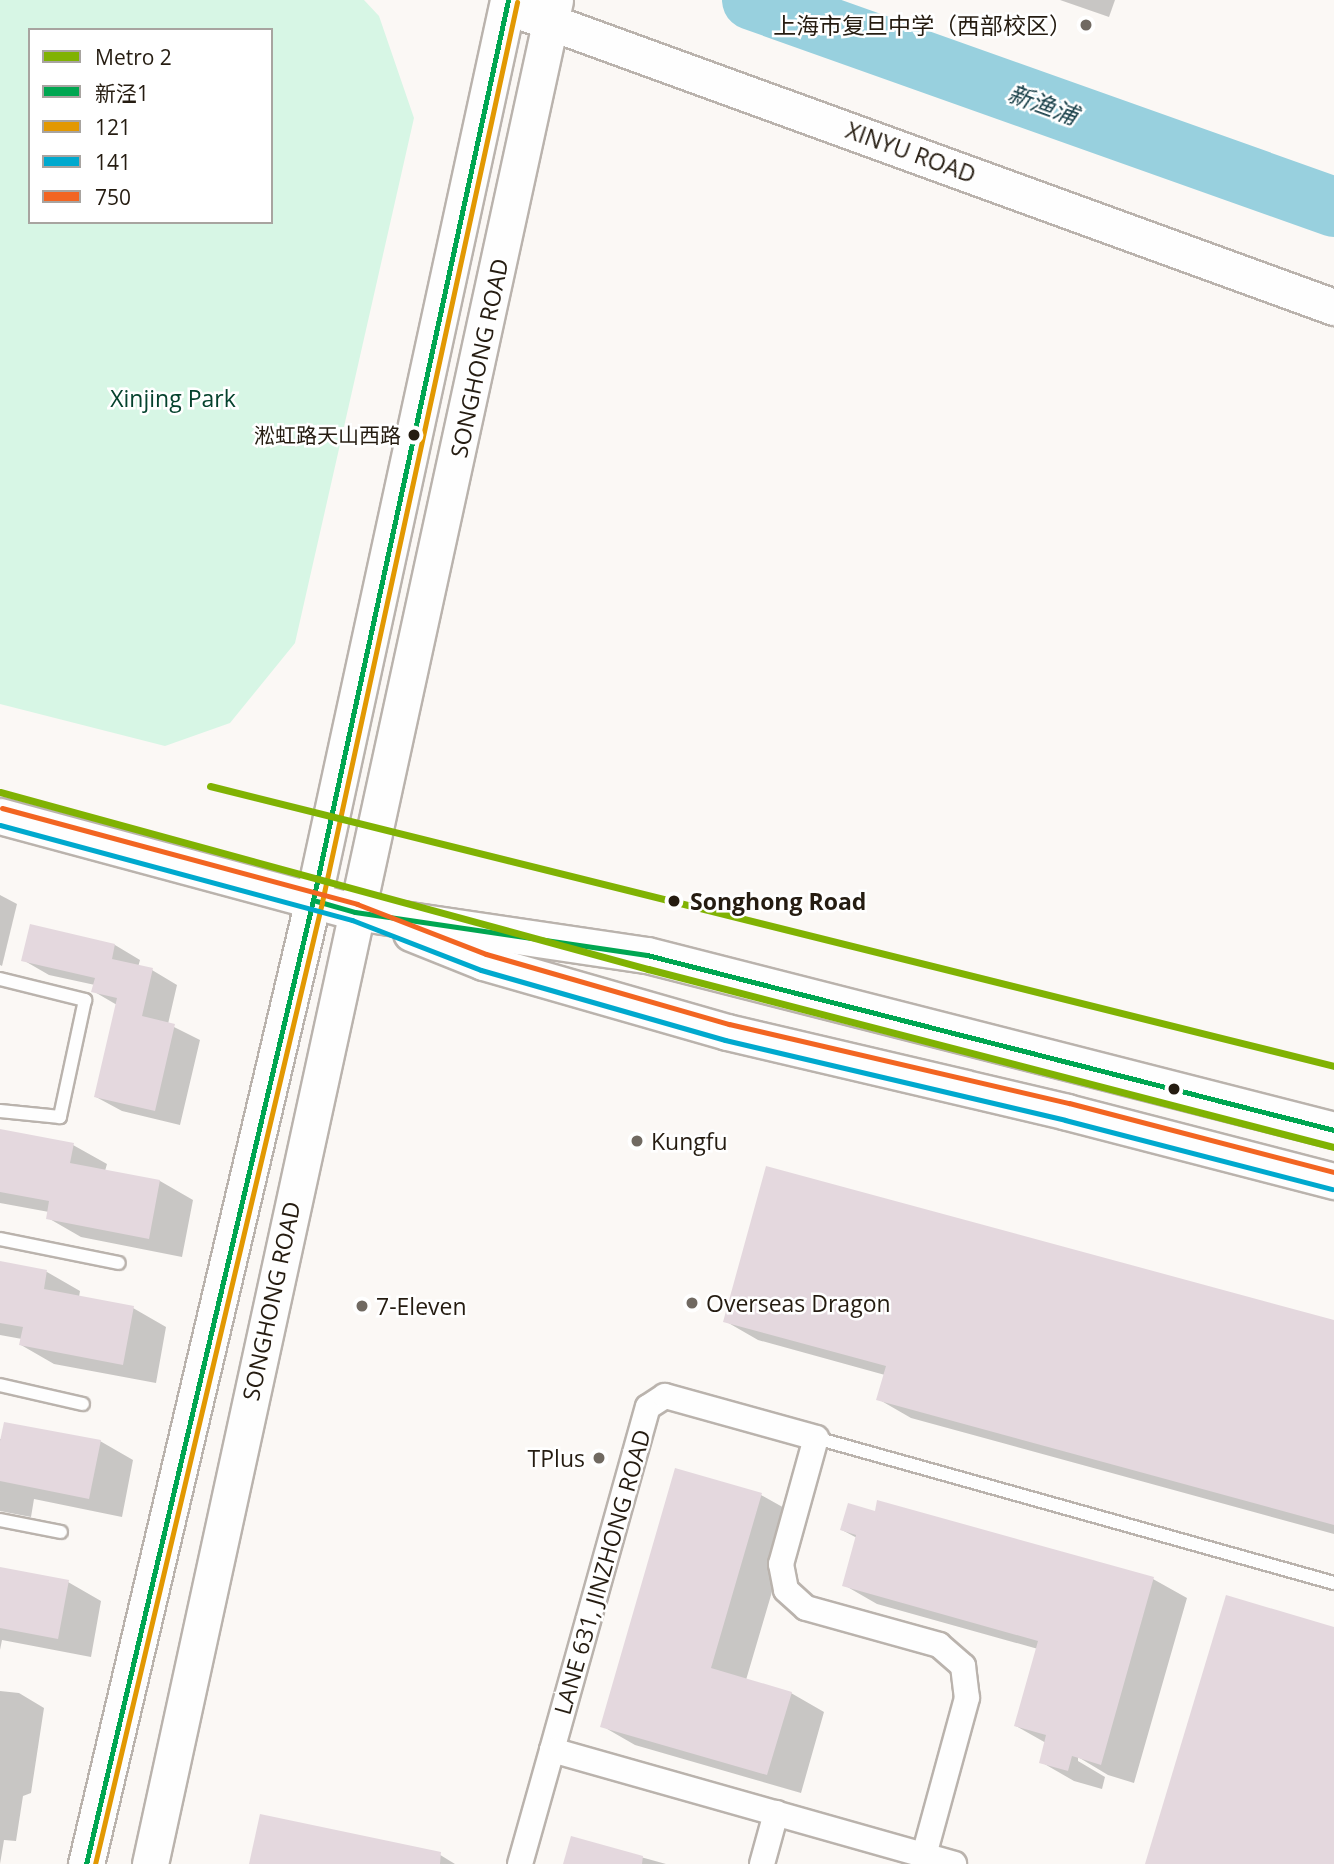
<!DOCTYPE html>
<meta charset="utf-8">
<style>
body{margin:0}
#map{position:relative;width:1334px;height:1864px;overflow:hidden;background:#fbf8f5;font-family:"Open Sans","Noto Sans SC",sans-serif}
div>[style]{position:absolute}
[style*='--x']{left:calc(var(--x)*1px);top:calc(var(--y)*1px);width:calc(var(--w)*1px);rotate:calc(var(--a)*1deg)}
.green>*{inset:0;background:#d7f6e5}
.shadow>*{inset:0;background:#0003}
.river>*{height:60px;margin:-30px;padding:0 30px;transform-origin:30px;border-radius:30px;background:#98d0de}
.building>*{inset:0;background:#e4d8de}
.roads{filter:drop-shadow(2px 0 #bab3ad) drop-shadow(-2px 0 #bab3ad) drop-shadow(0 2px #bab3ad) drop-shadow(0 -2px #bab3ad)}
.lane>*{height:12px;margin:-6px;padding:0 6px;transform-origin:6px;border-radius:6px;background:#fefefe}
.street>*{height:24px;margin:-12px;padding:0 12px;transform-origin:12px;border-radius:12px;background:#fefefe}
.secondary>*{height:35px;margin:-17.5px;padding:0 17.5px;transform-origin:17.5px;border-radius:17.5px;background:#fefefe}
.bus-1>*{height:5px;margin:-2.5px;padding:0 2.5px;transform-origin:2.5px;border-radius:2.5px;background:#00a651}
.bus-2>*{height:5px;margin:-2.5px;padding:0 2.5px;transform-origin:2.5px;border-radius:2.5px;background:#e29802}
.bus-3>*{height:5px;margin:-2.5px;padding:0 2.5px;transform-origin:2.5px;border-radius:2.5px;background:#00a9ce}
.bus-4>*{height:5px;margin:-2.5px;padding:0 2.5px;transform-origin:2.5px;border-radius:2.5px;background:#f26522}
.metro-1>*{height:7px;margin:-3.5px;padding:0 3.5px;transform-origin:3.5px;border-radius:3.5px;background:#80b203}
.dots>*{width:19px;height:19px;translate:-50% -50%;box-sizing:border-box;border:4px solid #fff;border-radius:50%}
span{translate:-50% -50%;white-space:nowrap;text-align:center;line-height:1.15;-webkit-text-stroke:5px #fff;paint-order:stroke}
.bus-label{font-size:21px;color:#251c11}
.right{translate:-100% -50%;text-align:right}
.poi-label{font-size:23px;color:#251c11}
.left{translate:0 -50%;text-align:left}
.street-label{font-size:23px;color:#251c11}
.park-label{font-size:23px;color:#05422d}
.stop-label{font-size:23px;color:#251c11;font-weight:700}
.water-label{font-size:24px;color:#173e47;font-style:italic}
.legend{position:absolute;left:28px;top:28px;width:245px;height:196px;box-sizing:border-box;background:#fff;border:2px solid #a8a4a0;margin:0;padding:9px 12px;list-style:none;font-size:21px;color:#251c11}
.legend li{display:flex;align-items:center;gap:14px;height:35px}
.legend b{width:35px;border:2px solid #a8a4a0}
</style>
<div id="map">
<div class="green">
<i style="clip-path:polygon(evenodd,0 0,364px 0,379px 16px,414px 118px,295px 643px,230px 723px,165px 746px,0 704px,0 0,30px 30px,271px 30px,271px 222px,30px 222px,30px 30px)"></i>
</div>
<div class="shadow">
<i style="clip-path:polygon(1060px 0,1115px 0,1109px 17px)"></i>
<i style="clip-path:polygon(0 895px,17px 904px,2px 966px,0 965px)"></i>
<i style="clip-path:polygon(115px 945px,140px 960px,138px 967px,152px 970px,177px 985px,168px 1024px,200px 1040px,180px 1125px,122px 1111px,96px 1097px,117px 1005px,93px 991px,95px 985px,49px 975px,23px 960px)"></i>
<i style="clip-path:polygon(0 1131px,73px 1145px,107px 1164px,105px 1171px,160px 1181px,193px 1200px,182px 1257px,81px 1237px,48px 1218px,49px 1212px,0 1203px)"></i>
<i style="clip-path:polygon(0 1263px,47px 1272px,80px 1291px,79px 1297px,133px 1308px,166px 1327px,156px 1383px,54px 1364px,21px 1345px,22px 1339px,0 1335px)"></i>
<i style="clip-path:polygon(725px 1321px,1334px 1322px,1334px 1534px,911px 1418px,878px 1399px,885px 1375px,758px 1340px)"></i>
<i style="clip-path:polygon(0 1439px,100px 1441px,133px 1460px,122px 1517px,34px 1499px,31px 1517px,0 1511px)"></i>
<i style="clip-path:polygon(676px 1470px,761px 1495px,795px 1514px,746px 1680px,791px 1693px,824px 1712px,801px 1793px,635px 1745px,602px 1726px)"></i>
<i style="clip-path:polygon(842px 1530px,1153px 1579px,1187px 1598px,1134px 1783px,1108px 1775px,1078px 1757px,1078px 1761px,1105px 1777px,1102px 1789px,1074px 1781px,1041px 1762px,1046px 1743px,1016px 1726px,1038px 1649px,877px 1604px,844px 1585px,857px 1538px)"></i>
<i style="clip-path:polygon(0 1569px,68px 1582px,101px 1601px,91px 1657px,2px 1640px,0 1650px)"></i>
<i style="clip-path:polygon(0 1691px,19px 1693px,44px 1708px,31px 1793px,23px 1796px,16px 1841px,4px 1840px,0 1864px)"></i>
<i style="clip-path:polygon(572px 1838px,666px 1864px,565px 1864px)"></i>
<i style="clip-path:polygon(437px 1853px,455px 1864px,251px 1864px)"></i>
</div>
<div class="river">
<i style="--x:752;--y:0;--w:618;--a:19.58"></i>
</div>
<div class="building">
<i style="clip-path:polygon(30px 924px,115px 944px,112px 959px,153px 968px,142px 1016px,175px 1024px,155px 1111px,94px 1097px,117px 998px,91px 992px,95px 978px,21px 961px)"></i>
<i style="clip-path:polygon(0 1129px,74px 1143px,70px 1163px,160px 1180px,149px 1239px,46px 1219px,49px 1201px,0 1192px)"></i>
<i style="clip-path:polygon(766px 1166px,1334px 1320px,1334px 1525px,876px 1400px,886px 1366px,723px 1322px)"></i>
<i style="clip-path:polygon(0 1261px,47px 1270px,44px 1289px,134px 1306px,123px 1365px,19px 1345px,23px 1327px,0 1323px)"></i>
<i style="clip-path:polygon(4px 1422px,101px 1440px,89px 1499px,0 1481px,0 1441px)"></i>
<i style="clip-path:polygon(675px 1468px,762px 1493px,711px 1668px,792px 1692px,767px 1775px,600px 1727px)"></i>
<i style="clip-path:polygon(877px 1500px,1154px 1577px,1101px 1765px,1072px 1756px,1068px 1771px,1039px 1763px,1046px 1735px,1014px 1726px,1038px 1641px,842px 1586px,856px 1535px,840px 1530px,848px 1503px,875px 1511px)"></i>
<i style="clip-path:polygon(0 1567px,69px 1580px,58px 1639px,0 1628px)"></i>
<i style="clip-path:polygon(1226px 1595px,1334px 1627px,1334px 1864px,1145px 1864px)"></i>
<i style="clip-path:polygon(260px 1814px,441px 1852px,440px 1864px,249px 1864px)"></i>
<i style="clip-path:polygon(571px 1836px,643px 1856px,642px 1864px,563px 1864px)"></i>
</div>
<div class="roads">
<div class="lane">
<i style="--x:0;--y:979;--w:88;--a:13.9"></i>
<i style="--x:85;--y:1000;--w:120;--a:102.1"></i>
<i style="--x:60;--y:1117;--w:60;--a:-174.3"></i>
<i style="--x:0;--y:1239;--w:121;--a:11.4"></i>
<i style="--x:0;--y:1385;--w:85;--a:12.9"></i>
<i style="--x:816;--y:1438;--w:538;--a:15.64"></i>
<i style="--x:0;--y:1520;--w:62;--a:11.1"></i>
</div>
<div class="street">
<i style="--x:552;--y:1750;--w:356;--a:-74.4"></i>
<i style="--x:648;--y:1407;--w:20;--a:-33"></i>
<i style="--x:665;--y:1396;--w:157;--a:15.5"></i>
<i style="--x:816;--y:1438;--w:131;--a:105.5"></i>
<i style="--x:781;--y:1564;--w:26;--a:79"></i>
<i style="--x:786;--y:1590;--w:27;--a:42"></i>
<i style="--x:806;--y:1608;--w:138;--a:15.5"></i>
<i style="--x:939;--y:1645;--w:32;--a:41"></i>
<i style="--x:963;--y:1666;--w:32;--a:83"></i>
<i style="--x:967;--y:1698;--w:163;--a:105.3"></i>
<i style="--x:520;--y:1864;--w:118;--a:-74.3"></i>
<i style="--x:552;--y:1750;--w:418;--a:15.8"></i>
<i style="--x:762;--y:1864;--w:53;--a:-74.6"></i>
</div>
<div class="secondary">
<i style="--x:528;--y:14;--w:858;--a:19.98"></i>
<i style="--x:0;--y:816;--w:368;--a:15.1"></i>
<i style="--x:355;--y:912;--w:295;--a:8.4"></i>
<i style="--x:647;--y:955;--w:709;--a:14.29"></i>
<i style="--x:411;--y:933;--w:78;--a:21.9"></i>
<i style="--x:483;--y:962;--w:254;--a:16"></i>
<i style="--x:727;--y:1032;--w:349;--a:13.2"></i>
<i style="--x:1067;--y:1112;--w:276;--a:14.5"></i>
<i style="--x:86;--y:1864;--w:990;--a:-76.75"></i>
<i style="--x:313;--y:900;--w:921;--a:-77.77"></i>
<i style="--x:150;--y:1864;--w:1907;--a:-77.74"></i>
</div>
</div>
<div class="bus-1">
<i style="--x:313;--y:900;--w:44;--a:15.9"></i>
<i style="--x:355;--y:912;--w:295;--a:8.4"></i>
<i style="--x:647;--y:955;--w:709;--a:14.29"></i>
<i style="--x:86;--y:1864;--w:990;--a:-76.75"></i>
<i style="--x:313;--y:900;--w:921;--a:-77.77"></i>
</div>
<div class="bus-2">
<i style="--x:95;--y:1864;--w:988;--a:-76.72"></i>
<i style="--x:322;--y:902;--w:921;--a:-77.77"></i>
</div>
<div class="bus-3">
<i style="--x:0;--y:825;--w:365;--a:15.1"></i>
<i style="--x:352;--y:920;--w:138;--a:21.2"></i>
<i style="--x:481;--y:970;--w:254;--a:16"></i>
<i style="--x:725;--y:1040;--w:349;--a:13.2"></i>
<i style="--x:1065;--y:1120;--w:276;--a:14.5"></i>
</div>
<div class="bus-4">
<i style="--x:2;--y:808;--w:368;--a:15.1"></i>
<i style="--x:357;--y:904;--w:138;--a:21.2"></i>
<i style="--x:486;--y:954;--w:253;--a:16.1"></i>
<i style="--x:729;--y:1024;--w:349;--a:13.1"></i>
<i style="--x:1069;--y:1103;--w:274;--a:14.6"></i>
</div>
<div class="metro-1">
<i style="--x:210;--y:786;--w:1158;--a:13.99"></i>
<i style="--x:0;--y:792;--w:672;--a:15.28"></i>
<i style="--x:648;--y:969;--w:709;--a:14.55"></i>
</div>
<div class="dots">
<i style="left:1086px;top:25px;background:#706961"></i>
<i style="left:414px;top:435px;background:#251c11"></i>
<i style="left:674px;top:901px;background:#251c11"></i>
<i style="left:1174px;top:1089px;background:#251c11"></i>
<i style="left:637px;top:1141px;background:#706961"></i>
<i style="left:692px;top:1303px;background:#706961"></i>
<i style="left:362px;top:1306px;background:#706961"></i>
<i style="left:599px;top:1458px;background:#706961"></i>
</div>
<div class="bus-label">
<span class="right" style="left:401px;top:435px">淞虹路天山西路</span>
</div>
<div class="poi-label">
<span class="right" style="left:1072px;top:25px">上海市复旦中学（西部校区）</span>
<span class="left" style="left:651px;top:1141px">Kungfu</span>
<span class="left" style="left:706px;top:1303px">Overseas Dragon</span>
<span class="left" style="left:376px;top:1306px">7-Eleven</span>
<span class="right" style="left:585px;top:1458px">TPlus</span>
</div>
<div class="street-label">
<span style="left:911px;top:152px;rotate:20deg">XINYU ROAD</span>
<span style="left:479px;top:358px;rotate:-78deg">SONGHONG ROAD</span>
<span style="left:271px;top:1301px;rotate:-78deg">SONGHONG ROAD</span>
<span style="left:602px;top:1572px;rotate:-74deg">LANE 631, JINZHONG ROAD</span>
</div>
<div class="park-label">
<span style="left:173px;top:398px">Xinjing Park</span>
</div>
<div class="stop-label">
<span class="left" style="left:690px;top:901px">Songhong Road</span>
</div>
<div class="water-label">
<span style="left:1043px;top:104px;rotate:20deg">新渔浦</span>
</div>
<ul class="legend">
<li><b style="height:9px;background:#80b203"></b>Metro 2</li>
<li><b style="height:9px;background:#00a651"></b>新泾1</li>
<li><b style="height:9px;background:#e29802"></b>121</li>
<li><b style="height:9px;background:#00a9ce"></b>141</li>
<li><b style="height:9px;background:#f26522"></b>750</li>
</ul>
</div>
